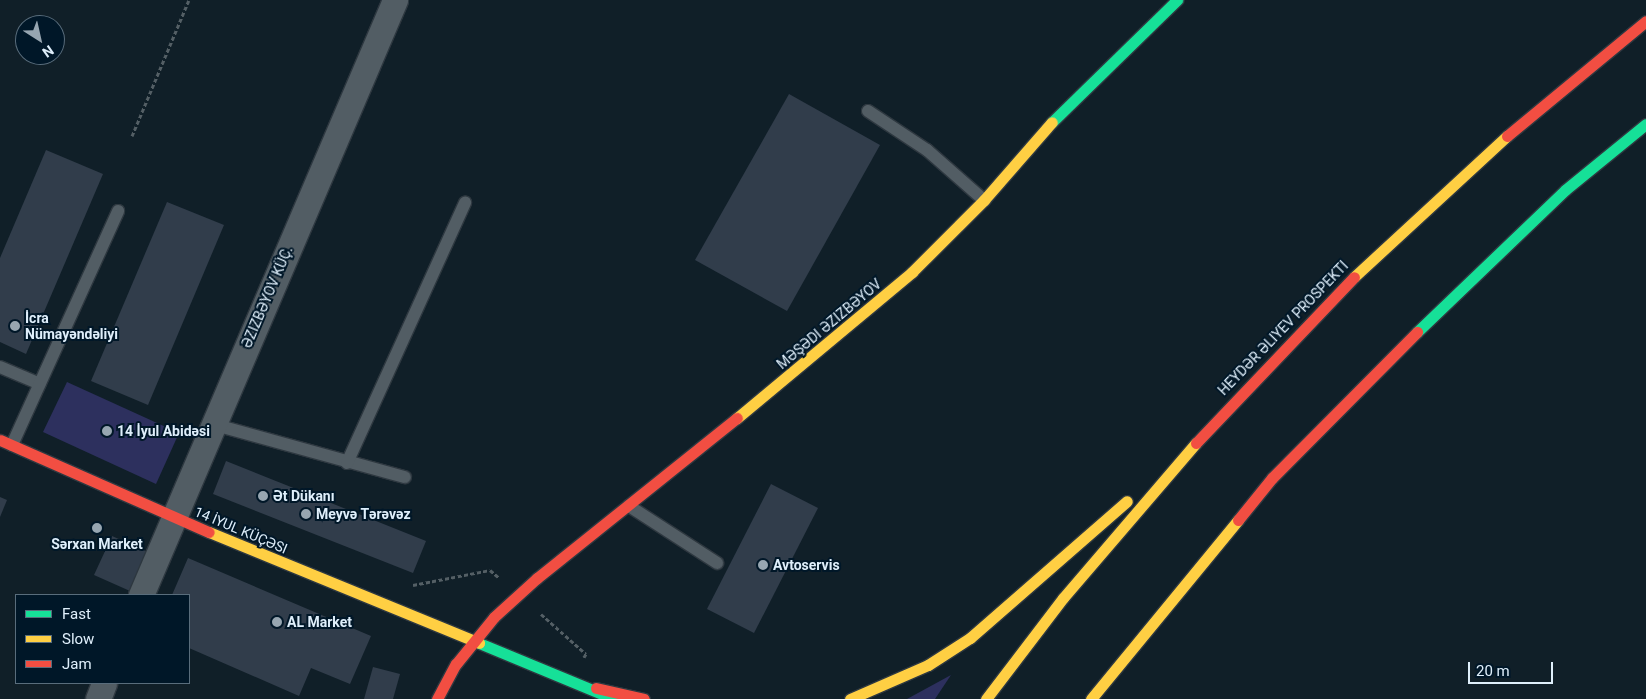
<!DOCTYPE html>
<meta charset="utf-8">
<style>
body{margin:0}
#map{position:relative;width:1646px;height:699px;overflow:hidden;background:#101f28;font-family:Roboto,sans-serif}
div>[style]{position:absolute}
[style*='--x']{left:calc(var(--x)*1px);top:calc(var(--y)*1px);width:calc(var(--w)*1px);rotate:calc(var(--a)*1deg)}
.green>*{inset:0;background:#2d305e}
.building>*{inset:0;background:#313d4b}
.path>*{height:3px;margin-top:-1.5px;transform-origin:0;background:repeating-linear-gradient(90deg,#545f65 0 4px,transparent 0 6.5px)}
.roads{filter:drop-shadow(1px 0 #2e3840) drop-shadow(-1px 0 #2e3840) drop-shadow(0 1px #2e3840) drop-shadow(0 -1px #2e3840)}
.lane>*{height:12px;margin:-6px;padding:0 6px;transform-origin:6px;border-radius:6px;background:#525d64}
.street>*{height:25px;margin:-12.5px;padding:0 12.5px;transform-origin:12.5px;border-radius:12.5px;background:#525d64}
.fast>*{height:11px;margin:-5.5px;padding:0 5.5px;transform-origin:5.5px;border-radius:5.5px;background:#16e098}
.slow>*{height:11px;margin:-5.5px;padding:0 5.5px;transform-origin:5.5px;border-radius:5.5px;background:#ffcf43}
.jam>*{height:11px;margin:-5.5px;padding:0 5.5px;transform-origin:5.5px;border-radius:5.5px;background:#f24e42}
.dots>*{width:14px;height:14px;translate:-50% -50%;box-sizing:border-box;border:2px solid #001728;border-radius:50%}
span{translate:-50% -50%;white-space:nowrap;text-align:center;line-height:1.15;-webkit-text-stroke:4px #001728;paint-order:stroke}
.street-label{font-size:14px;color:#dfeffb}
.poi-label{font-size:14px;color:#dfeffb;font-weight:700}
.left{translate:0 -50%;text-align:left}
.legend{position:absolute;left:15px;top:594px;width:175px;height:90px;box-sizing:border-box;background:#001728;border:1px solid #596d7c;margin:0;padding:6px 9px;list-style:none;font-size:15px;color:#dfeffb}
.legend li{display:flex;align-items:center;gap:10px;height:25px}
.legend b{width:25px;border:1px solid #596d7c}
.north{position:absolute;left:15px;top:15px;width:50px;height:50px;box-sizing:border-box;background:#001728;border:1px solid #596d7c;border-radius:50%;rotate:145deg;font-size:14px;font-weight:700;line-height:20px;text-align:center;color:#dfeffb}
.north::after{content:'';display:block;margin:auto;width:18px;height:22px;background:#97a6b1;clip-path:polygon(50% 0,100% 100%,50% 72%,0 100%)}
.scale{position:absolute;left:1468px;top:662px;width:85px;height:22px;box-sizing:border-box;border:2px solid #dfeffb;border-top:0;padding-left:6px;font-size:15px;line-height:18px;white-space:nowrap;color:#dfeffb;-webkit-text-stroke:4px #001728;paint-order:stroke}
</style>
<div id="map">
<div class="green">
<i style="clip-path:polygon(67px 382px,179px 433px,156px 484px,43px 432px)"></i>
<i style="clip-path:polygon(951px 675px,935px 699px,907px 699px)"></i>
</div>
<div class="building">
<i style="clip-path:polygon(789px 94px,880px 145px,787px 311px,695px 260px)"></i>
<i style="clip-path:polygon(46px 150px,103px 174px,26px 354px,0 342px,0 258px)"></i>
<i style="clip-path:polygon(167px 202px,224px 225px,148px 405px,91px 381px)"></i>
<i style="clip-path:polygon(226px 461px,426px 541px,413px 573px,213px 494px)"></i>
<i style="clip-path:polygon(771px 484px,818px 508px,754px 633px,707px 609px)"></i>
<i style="clip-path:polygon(0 497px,7px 500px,0 517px)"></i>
<i style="clip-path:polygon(112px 536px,148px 552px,130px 591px,94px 575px)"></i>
<i style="clip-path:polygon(188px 558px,371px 636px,350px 684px,311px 668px,299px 696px,189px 648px,189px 595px,172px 595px)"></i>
<i style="clip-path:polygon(373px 667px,400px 674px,393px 699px,364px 699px)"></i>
</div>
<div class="path">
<i style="--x:132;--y:136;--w:147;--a:-67.3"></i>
<i style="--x:413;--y:585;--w:78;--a:-11"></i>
<i style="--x:490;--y:570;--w:11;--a:41"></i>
<i style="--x:541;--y:614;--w:60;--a:41.6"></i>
<i style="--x:586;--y:654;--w:4;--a:124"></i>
</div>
<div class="roads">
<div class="lane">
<i style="--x:868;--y:111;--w:71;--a:33.5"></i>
<i style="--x:927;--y:150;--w:76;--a:41.3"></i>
<i style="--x:0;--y:367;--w:43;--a:23"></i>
<i style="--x:212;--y:424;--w:200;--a:15.4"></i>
<i style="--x:12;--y:445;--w:257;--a:-65.6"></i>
<i style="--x:347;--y:463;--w:286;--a:-65.6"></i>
<i style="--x:629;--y:506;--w:105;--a:32.9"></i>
</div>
<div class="street">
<i style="--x:141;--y:595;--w:647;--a:-66.88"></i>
<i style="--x:98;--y:699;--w:17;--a:-69"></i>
</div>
<div class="fast">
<i style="--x:1052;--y:122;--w:175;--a:-44.3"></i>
<i style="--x:1417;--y:332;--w:205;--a:-43.8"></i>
<i style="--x:1565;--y:190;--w:104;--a:-39.2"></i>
<i style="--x:479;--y:643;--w:146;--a:22.5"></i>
</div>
<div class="slow">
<i style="--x:1354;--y:277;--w:208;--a:-42.7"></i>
<i style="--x:737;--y:418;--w:228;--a:-39.8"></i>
<i style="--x:912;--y:272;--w:102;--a:-45"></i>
<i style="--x:984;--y:200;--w:103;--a:-48.9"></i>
<i style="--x:209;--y:532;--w:292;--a:22.3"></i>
<i style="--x:850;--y:699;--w:85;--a:-23.6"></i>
<i style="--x:928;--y:665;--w:50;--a:-32.7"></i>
<i style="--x:970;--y:638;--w:208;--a:-41.1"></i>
<i style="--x:986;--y:699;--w:127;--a:-52.7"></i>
<i style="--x:1063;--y:598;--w:204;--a:-49.4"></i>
<i style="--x:1091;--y:699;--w:232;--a:-50.6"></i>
</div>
<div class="jam">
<i style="--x:1507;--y:136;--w:180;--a:-39.6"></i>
<i style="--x:0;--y:440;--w:228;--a:23.8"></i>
<i style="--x:1196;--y:443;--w:229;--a:-46.4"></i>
<i style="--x:1238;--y:520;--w:54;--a:-51"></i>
<i style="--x:1272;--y:478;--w:206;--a:-45.2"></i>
<i style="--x:596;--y:688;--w:49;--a:12.9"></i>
<i style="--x:437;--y:699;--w:40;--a:-62"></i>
<i style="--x:456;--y:664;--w:60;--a:-51"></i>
<i style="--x:494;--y:617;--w:58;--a:-42.2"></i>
<i style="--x:537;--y:578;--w:256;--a:-38.7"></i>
</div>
</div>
<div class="dots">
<i style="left:15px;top:326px;background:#97a6b1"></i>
<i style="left:107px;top:431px;background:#97a6b1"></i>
<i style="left:263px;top:496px;background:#97a6b1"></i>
<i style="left:306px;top:514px;background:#97a6b1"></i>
<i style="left:97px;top:528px;background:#97a6b1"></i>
<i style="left:763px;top:565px;background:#97a6b1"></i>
<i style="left:277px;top:622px;background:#97a6b1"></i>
</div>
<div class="street-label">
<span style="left:267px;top:297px;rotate:-67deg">ƏZIZBƏYOV KÜÇ.</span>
<span style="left:829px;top:324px;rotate:-40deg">MƏŞƏDI ƏZIZBƏYOV</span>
<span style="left:1283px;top:328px;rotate:-46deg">HEYDƏR ƏLIYEV PROSPEKTI</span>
<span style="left:241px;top:530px;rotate:23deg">14 İYUL KÜÇƏSI</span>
</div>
<div class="poi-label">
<span class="left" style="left:25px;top:326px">İcra<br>Nümayəndəliyi</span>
<span class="left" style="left:117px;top:431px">14 İyul Abidəsi</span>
<span class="left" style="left:273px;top:496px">Ət Dükanı</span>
<span class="left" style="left:316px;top:514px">Meyvə Tərəvəz</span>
<span style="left:97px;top:544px">Sərxan Market</span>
<span class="left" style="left:773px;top:565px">Avtoservis</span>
<span class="left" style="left:287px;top:622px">AL Market</span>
</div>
<ul class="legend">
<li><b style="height:6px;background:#16e098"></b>Fast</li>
<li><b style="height:6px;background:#ffcf43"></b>Slow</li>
<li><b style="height:6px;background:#f24e42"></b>Jam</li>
</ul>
<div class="north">N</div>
<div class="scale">20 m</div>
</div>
